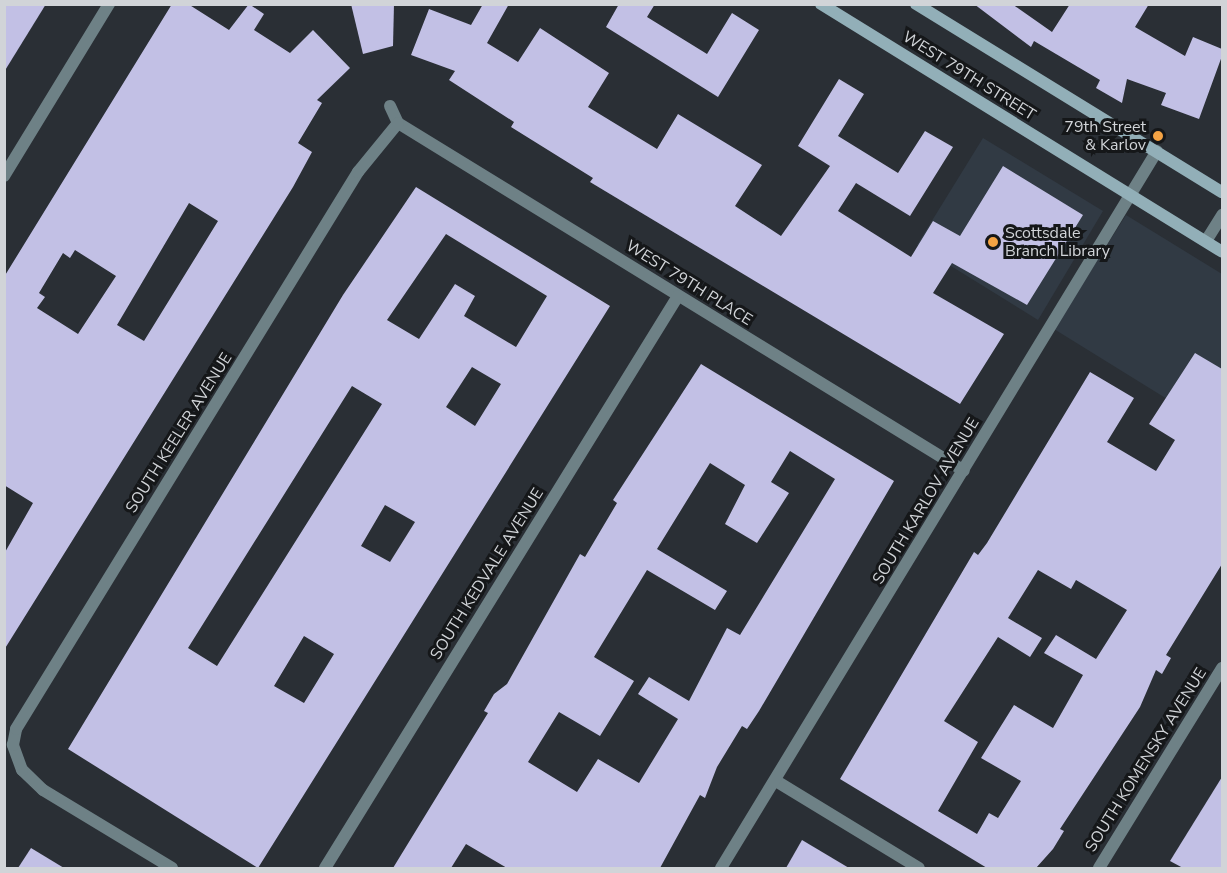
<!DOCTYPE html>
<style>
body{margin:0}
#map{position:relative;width:1227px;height:873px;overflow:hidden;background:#2a2f35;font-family:"Nunito Sans",sans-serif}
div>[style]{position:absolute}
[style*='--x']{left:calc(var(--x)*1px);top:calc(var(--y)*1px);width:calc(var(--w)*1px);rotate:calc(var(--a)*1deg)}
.built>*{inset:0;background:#313a44}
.building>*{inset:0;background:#c2c0e5}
.street>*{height:12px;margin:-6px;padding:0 6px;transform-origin:6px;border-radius:6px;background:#6e8186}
.secondary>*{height:12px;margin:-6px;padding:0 6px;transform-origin:6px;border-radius:6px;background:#92afb8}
.dots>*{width:16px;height:16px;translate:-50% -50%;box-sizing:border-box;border:3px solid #151719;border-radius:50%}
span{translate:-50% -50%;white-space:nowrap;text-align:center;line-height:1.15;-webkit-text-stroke:6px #151719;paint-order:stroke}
.street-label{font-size:16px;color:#d1d4d8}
.poi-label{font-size:16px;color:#d1d4d8}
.right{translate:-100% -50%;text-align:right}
.left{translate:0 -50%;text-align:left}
.frame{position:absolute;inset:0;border:6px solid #d1d4d8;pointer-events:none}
</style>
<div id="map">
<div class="built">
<i style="clip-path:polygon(983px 138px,1103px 211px,1038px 320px,917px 245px)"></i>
<i style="clip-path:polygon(1126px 215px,1222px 274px,1222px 433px,1054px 329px)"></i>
</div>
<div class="building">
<i style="clip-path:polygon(4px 4px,46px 4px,4px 72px)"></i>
<i style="clip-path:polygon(evenodd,172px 4px,188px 4px,229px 30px,249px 4px,264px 14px,254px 30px,290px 53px,313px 30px,350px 68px,317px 100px,322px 103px,298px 143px,312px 152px,293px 187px,4px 650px,4px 554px,33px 503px,4px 485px,4px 277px,172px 4px,189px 203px,218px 221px,144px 341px,117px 325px,189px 203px,172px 4px,75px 250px,116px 276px,78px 334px,37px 308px,45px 297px,39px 293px,63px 253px,70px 258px,75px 250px)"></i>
<i style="clip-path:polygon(351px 4px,394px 4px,393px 46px,363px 54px)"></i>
<i style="clip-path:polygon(483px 4px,509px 4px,487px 43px,518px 62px,540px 28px,609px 73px,588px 107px,657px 149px,678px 114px,762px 165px,735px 206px,781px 236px,830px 166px,798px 146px,839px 79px,864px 94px,838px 136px,898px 173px,925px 131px,953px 147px,910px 216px,856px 183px,838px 211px,911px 257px,933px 221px,960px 236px,1003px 166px,1083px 215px,1027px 305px,952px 263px,933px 293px,1004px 334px,960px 404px,590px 182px,593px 178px,511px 127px,514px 122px,449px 80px,455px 71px,411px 55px,429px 9px,471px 25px)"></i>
<i style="clip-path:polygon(619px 4px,655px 4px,647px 17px,707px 54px,732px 13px,759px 30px,718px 97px,606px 27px)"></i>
<i style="clip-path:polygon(974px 4px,1012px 4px,1052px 32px,1070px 4px,1149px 4px,1135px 27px,1185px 56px,1193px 37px,1222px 49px,1222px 56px,1199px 119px,1161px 105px,1166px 93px,1127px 79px,1122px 103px,1096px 88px,1100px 80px,1034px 41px,1031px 47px)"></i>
<i style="clip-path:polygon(evenodd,416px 187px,610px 306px,258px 868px,68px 749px,343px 295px,416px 187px,446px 234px,547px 296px,516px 347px,464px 316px,475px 296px,455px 284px,419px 339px,387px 320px,446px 234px,416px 187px,472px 367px,501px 384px,475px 426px,446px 407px,472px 367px,416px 187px,352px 386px,382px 404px,217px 666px,188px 648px,352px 386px,416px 187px,385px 505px,415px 522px,390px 562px,361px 546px,385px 505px,416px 187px,304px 636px,334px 654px,304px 703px,274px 686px,304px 636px)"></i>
<i style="clip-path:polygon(evenodd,1195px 353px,1222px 369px,1222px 564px,1166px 655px,1171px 658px,1162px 674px,1156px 670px,1140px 707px,1060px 829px,1064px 831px,1053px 849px,1036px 868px,987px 868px,840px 779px,974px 552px,978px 555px,987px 543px,1090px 372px,1134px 398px,1107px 442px,1156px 471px,1175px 440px,1149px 424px,1195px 353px,1038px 570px,1071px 589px,1076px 580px,1127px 610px,1096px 659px,1056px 635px,1044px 653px,1083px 675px,1053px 728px,1014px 705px,981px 758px,1021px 781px,998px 818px,989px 813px,977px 834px,938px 811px,978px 742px,944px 721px,998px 637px,1030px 657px,1042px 638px,1008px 618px,1038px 570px)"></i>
<i style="clip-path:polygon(evenodd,701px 364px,894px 481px,759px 711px,747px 729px,742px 726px,717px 767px,705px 798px,700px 795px,660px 868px,507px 868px,466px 844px,451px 868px,393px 868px,488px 713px,484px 711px,494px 694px,507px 684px,580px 554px,585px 557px,617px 503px,613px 500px,701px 364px,790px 451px,835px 479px,740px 635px,727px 628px,689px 701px,649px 677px,638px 694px,678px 719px,639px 783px,598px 759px,577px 792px,528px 762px,559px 712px,600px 736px,634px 681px,594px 657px,647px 570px,715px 610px,727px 591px,657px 549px,710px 463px,745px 485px,725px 524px,757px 543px,789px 493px,771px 482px,790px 451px)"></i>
<i style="clip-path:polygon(1222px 777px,1222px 868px,1183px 868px,1170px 861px)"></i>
<i style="clip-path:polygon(802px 840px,849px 868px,786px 868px)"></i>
<i style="clip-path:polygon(31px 848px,64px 868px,18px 868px)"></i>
</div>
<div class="street">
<i style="--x:390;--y:106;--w:19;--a:65"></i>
<i style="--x:398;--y:123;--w:664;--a:31.58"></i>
<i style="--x:4;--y:176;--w:202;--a:-58.6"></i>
<i style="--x:1206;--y:241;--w:31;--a:-58"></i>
<i style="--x:776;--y:781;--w:167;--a:31.3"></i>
<i style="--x:172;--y:868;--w:151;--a:-148.8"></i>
<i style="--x:43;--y:790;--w:29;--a:-136"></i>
<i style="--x:22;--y:770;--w:27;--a:-110"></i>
<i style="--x:13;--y:745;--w:16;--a:-79"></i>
<i style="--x:16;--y:729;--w:654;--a:-58.45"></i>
<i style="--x:358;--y:172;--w:63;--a:-50.8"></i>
<i style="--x:325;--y:868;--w:672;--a:-58.32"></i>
<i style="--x:721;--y:868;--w:839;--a:-58.7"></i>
<i style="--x:1099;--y:868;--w:235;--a:-58.4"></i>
</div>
<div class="secondary">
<i style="--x:821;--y:4;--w:471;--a:31.7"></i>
<i style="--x:916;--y:4;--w:359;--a:31.6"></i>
</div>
<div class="dots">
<i style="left:1158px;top:136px;background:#f4a344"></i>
<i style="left:993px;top:242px;background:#f4a344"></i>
</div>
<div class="street-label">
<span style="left:969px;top:76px;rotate:32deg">WEST 79TH STREET</span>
<span style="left:689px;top:283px;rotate:32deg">WEST 79TH PLACE</span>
<span style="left:179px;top:433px;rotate:-58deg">SOUTH KEELER AVENUE</span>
<span style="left:926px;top:501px;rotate:-59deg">SOUTH KARLOV AVENUE</span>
<span style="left:487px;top:574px;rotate:-58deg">SOUTH KEDVALE AVENUE</span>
<span style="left:1146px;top:760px;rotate:-58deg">SOUTH KOMENSKY AVENUE</span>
</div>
<div class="poi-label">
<span class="right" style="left:1146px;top:136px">79th Street<br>&amp; Karlov</span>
<span class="left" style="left:1005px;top:242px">Scottsdale<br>Branch Library</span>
</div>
<div class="frame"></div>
</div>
